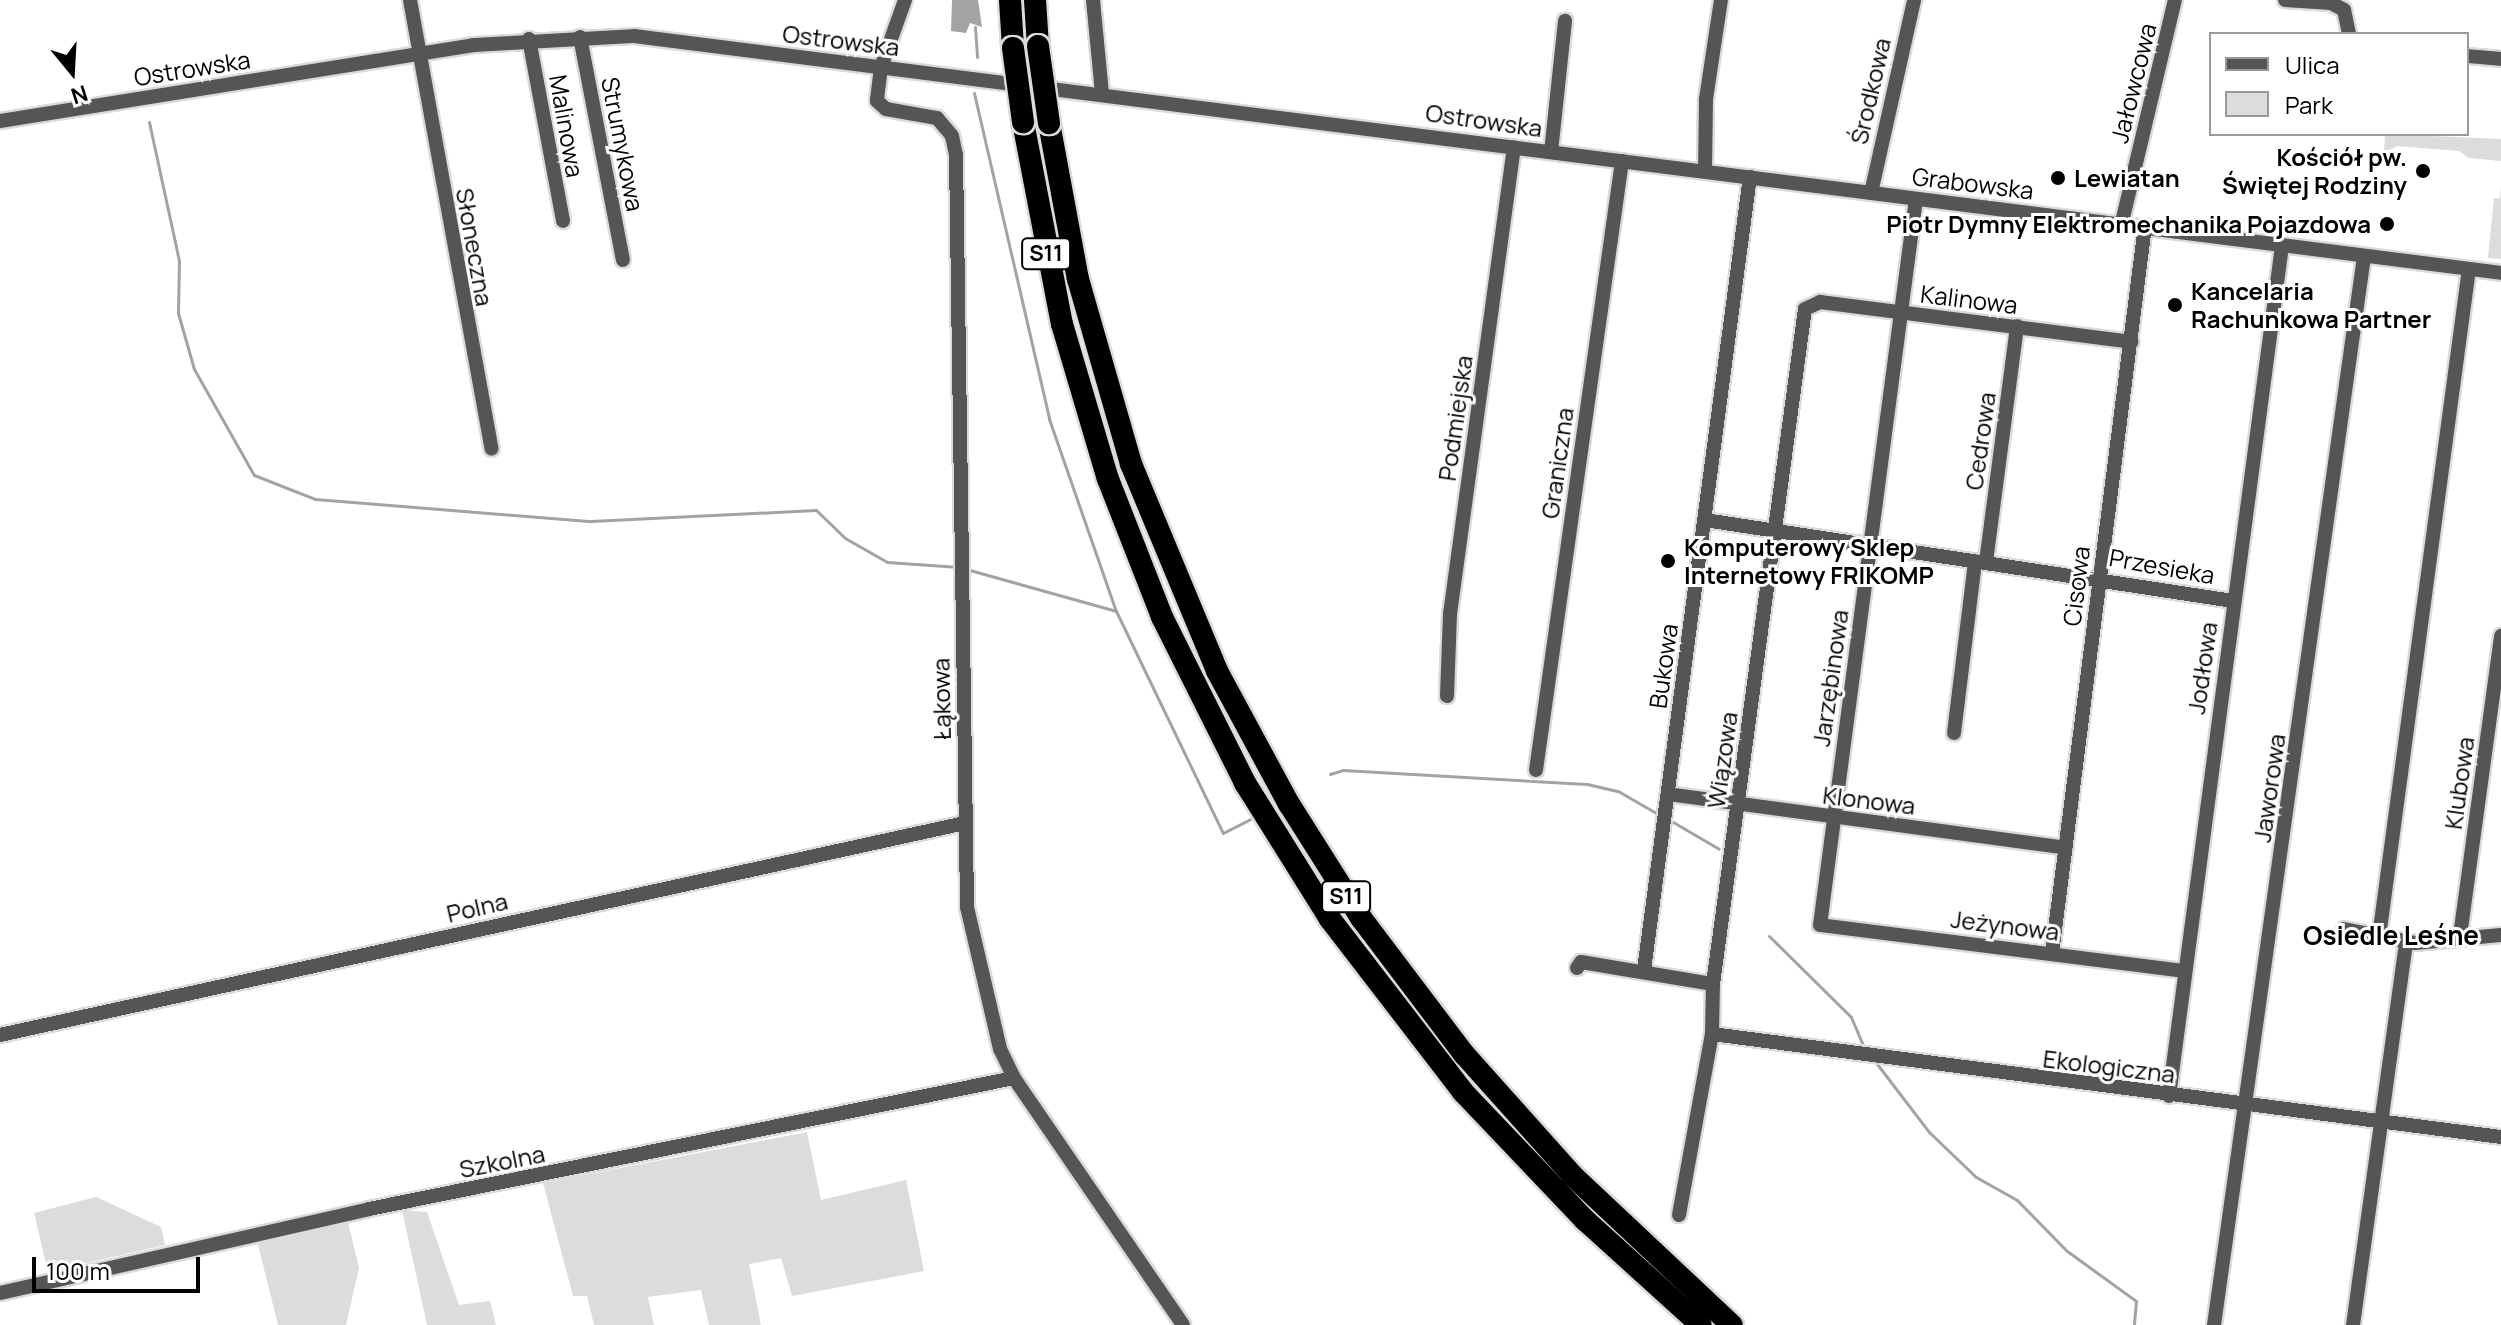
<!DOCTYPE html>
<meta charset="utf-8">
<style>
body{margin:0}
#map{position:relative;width:2501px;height:1325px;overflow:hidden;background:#fff;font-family:Manrope,sans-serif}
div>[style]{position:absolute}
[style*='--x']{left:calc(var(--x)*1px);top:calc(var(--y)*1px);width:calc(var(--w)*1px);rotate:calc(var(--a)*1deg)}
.green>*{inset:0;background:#dcdcdc}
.water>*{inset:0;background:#a3a3a3}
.stream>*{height:3px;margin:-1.5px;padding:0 1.5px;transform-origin:1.5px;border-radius:1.5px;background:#a3a3a3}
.roads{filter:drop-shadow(2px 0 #dbdbdb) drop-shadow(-2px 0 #dbdbdb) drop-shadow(0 2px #dbdbdb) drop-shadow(0 -2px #dbdbdb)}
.minor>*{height:14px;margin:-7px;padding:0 7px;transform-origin:7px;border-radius:7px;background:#555}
.highway>*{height:22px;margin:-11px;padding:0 11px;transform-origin:11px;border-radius:11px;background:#000}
.bridges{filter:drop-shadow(2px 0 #dbdbdb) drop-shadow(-2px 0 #dbdbdb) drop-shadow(0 2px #dbdbdb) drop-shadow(0 -2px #dbdbdb)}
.highway-bridge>*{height:22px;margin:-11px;padding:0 11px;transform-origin:11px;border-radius:11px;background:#000}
.dots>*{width:22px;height:22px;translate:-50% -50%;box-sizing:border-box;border:4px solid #fff;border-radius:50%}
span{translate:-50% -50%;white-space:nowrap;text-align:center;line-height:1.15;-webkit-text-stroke:6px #fff;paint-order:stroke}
.shield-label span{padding:2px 6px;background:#fff;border:2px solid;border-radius:6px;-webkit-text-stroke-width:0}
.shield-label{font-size:22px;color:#000;font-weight:700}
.street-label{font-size:24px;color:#000}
.poi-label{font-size:24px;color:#000;font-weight:700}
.right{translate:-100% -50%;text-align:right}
.left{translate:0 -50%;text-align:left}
.neighbourhood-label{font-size:26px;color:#000;font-weight:700}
.legend{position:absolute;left:2209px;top:32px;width:260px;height:104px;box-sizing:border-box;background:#fff;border:2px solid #999;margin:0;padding:10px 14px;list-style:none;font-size:24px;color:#000}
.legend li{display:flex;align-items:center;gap:16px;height:40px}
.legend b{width:40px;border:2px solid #999}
.north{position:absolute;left:32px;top:32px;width:80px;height:80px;-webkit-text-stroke:6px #fff;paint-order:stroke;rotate:162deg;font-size:22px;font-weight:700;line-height:32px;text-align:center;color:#000}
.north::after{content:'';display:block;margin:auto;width:28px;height:36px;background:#000;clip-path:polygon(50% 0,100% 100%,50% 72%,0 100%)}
.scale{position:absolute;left:32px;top:1257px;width:168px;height:36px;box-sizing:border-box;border:4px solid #000;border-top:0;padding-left:10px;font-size:24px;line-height:28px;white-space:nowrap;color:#000;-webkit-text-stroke:6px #fff;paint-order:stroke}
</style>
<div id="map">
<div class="green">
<i style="clip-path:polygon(2385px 134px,2501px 139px,2501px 161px,2469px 158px,2459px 151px,2397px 146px,2384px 153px)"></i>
<i style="clip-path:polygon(2501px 185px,2501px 259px,2488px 258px,2494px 198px,2500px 198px)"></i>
<i style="clip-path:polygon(807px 1132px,821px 1200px,906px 1180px,924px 1271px,792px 1296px,781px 1258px,749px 1264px,761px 1325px,709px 1325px,701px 1290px,648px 1297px,654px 1325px,594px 1325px,587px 1296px,573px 1296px,543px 1183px)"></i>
<i style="clip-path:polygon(96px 1197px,161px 1227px,165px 1245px,48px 1272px,34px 1213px)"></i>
<i style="clip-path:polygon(402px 1210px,427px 1212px,459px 1305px,490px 1301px,496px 1325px,427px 1325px)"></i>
<i style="clip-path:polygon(348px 1222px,359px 1268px,346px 1325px,278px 1325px,257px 1241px)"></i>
</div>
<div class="water">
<i style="clip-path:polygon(952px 0,978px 0,982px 27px,970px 23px,966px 33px,951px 31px)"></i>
</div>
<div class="stream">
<i style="--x:975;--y:27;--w:30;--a:86"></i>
<i style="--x:974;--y:93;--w:335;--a:77"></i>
<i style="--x:1049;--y:419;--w:203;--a:70.8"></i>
<i style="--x:1116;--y:611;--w:246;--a:64.3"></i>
<i style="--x:1223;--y:833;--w:30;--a:-27"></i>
<i style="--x:149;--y:122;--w:142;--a:77.8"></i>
<i style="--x:179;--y:261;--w:52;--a:91.1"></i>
<i style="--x:178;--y:313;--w:58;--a:74.1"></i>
<i style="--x:194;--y:369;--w:122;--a:60.5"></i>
<i style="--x:254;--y:475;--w:66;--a:21.5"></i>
<i style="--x:315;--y:499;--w:277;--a:4.6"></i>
<i style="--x:591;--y:521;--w:225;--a:-2.8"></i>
<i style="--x:816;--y:510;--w:40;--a:44"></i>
<i style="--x:845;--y:538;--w:48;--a:29.7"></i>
<i style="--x:887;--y:562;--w:72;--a:4"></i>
<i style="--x:966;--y:569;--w:156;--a:15.6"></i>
<i style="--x:1330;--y:774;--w:14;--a:-17"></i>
<i style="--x:1343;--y:770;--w:244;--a:3.3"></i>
<i style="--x:1587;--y:784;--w:32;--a:13"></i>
<i style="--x:1618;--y:791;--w:44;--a:30.1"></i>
<i style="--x:1673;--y:822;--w:53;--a:30.4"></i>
<i style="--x:1769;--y:936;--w:115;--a:44.6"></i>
<i style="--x:1851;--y:1017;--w:33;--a:67"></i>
<i style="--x:1874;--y:1060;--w:91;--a:52.6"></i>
<i style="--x:1929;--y:1132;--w:65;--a:43.8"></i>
<i style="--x:1976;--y:1177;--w:47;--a:29.3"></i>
<i style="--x:2017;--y:1200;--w:71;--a:45.6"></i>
<i style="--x:2067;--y:1251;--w:85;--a:35.9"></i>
<i style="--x:2136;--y:1301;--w:24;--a:95"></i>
</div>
<div class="roads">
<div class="minor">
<i style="--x:410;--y:0;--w:456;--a:79.7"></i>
<i style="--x:905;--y:0;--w:71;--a:109.7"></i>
<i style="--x:881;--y:67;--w:34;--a:97"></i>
<i style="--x:877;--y:101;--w:12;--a:42"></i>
<i style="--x:886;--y:109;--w:52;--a:10"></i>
<i style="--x:937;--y:118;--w:23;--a:50"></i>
<i style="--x:952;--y:136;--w:19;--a:78"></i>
<i style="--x:956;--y:155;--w:752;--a:89.16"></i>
<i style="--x:967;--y:907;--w:146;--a:76.9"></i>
<i style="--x:1000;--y:1049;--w:32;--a:64"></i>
<i style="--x:1014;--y:1078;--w:299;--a:55.6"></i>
<i style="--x:1093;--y:0;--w:94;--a:84.5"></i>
<i style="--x:2285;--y:0;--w:46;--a:3.7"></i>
<i style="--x:2331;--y:3;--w:15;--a:28"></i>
<i style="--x:2344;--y:10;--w:25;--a:78"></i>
<i style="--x:580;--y:37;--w:227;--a:79.1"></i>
<i style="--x:529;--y:39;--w:185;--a:79.4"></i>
<i style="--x:2467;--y:56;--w:34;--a:5"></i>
<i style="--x:0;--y:121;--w:479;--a:-9.1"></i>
<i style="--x:473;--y:45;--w:161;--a:-3.2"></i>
<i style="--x:634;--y:36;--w:1882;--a:7.23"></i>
<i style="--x:1551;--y:152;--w:132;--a:-83.9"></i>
<i style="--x:1705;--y:171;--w:72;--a:-89.2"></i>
<i style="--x:1706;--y:99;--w:100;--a:-81.4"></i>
<i style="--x:1871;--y:193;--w:198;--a:-77.4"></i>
<i style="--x:1916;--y:199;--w:732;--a:97.53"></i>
<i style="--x:1820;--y:925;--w:367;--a:7.2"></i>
<i style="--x:2122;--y:222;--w:228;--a:-76.6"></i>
<i style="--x:1705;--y:520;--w:534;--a:8.72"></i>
<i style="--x:1986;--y:562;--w:238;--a:-82.5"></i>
<i style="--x:1447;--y:696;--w:82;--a:-87.9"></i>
<i style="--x:1450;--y:614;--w:471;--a:-82.2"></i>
<i style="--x:1954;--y:733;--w:173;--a:-83"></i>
<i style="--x:1536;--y:770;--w:615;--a:-81.96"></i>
<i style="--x:1668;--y:794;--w:401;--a:7.7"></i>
<i style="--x:2344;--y:929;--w:72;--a:11.2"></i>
<i style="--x:2415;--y:943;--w:86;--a:-5.3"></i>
<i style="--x:2460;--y:936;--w:303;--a:-82.2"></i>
<i style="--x:2379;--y:937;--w:674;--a:-82.33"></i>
<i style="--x:2052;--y:953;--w:733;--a:-82.71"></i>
<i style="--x:1577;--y:968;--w:7;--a:-56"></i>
<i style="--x:1581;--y:962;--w:134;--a:9.5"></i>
<i style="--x:1644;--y:970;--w:800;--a:-82.39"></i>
<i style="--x:1712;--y:1034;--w:796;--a:7.44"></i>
<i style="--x:0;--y:1035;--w:988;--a:-12.39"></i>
<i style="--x:2169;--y:1096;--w:857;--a:-82.43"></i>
<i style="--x:1679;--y:1215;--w:184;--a:-79.7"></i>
<i style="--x:1712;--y:1034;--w:50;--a:-88.9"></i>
<i style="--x:1713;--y:984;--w:681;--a:-82.24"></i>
<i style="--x:1805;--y:309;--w:17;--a:-25"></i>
<i style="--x:1820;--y:302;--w:314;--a:7.3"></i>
<i style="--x:0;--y:1293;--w:378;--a:-12.8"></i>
<i style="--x:369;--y:1209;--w:658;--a:-11.48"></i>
<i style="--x:2214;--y:1325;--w:1079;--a:-82.01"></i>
<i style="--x:2353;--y:1325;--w:387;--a:-82.1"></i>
</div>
<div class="highway">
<i style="--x:1010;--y:0;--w:48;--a:86.4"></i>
<i style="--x:1035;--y:0;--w:46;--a:86.3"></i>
<i style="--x:1023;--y:122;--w:206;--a:79.1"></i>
<i style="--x:1062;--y:324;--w:162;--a:73.5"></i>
<i style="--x:1108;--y:479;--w:148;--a:68.6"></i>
<i style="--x:1162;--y:617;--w:186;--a:63.4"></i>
<i style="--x:1245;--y:783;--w:160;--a:58"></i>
<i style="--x:1330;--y:919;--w:218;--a:52.4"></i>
<i style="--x:1463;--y:1092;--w:177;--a:46.4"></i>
<i style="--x:1585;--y:1220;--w:156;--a:42.2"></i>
<i style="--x:1049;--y:123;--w:159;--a:79.5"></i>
<i style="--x:1078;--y:279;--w:192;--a:74"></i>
<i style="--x:1131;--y:464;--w:224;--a:67.4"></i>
<i style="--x:1217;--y:671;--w:151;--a:61.6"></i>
<i style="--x:1289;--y:804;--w:135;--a:57.7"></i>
<i style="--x:1361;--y:918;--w:171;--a:52.9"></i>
<i style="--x:1464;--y:1054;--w:162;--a:48.2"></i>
<i style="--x:1572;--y:1175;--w:219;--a:43.2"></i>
</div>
</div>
<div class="bridges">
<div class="highway-bridge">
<i style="--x:1038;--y:46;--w:78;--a:81.9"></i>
<i style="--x:1013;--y:48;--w:75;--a:82.3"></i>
</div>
</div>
<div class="dots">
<i style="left:2423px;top:171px;background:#000"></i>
<i style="left:2058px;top:178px;background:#000"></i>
<i style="left:2387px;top:224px;background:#000"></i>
<i style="left:2175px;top:305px;background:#000"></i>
<i style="left:1668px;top:561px;background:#000"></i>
</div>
<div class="shield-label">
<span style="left:1046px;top:254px">S11</span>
<span style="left:1346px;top:897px">S11</span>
</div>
<div class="street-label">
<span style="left:841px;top:40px;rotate:7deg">Ostrowska</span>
<span style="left:192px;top:68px;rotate:-9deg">Ostrowska</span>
<span style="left:2133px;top:83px;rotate:-76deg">Jałowcowa</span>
<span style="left:1870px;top:91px;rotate:-77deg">Środkowa</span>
<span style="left:1484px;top:120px;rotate:8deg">Ostrowska</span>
<span style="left:567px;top:126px;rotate:80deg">Malinowa</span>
<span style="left:623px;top:144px;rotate:79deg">Strumykowa</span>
<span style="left:1973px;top:183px;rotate:7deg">Grabowska</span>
<span style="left:475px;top:247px;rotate:80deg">Słoneczna</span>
<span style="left:1969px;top:299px;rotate:7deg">Kalinowa</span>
<span style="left:1455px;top:418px;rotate:-82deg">Podmiejska</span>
<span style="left:1980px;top:441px;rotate:-82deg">Cedrowa</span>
<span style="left:1557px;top:463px;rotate:-82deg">Graniczna</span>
<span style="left:2162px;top:566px;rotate:10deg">Przesieka</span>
<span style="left:2076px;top:586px;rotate:-83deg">Cisowa</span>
<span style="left:1663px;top:666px;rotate:-82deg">Bukowa</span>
<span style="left:2202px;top:668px;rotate:-82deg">Jodłowa</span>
<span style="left:1830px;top:678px;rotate:-82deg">Jarzębinowa</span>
<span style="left:941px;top:699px;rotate:-91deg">Łąkowa</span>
<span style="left:1722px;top:760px;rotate:-82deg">Wiązowa</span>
<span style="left:2459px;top:783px;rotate:-82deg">Klubowa</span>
<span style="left:2269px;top:788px;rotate:-82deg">Jaworowa</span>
<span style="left:1869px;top:800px;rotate:7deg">Klonowa</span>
<span style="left:477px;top:907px;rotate:-13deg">Polna</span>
<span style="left:2005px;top:925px;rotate:7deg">Jeżynowa</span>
<span style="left:2109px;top:1066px;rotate:7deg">Ekologiczna</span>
<span style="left:502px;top:1161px;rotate:-11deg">Szkolna</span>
</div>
<div class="poi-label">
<span class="right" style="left:2407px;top:171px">Kościół pw.<br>Świętej Rodziny</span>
<span class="left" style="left:2074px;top:178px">Lewiatan</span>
<span class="right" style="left:2371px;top:224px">Piotr Dymny Elektromechanika Pojazdowa</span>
<span class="left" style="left:2191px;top:305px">Kancelaria<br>Rachunkowa Partner</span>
<span class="left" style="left:1684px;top:561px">Komputerowy Sklep<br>Internetowy FRIKOMP</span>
</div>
<div class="neighbourhood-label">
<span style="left:2391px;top:936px">Osiedle Leśne</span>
</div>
<ul class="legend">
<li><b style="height:10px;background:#555"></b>Ulica</li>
<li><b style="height:22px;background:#dcdcdc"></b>Park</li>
</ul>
<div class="north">N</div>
<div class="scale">100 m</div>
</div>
